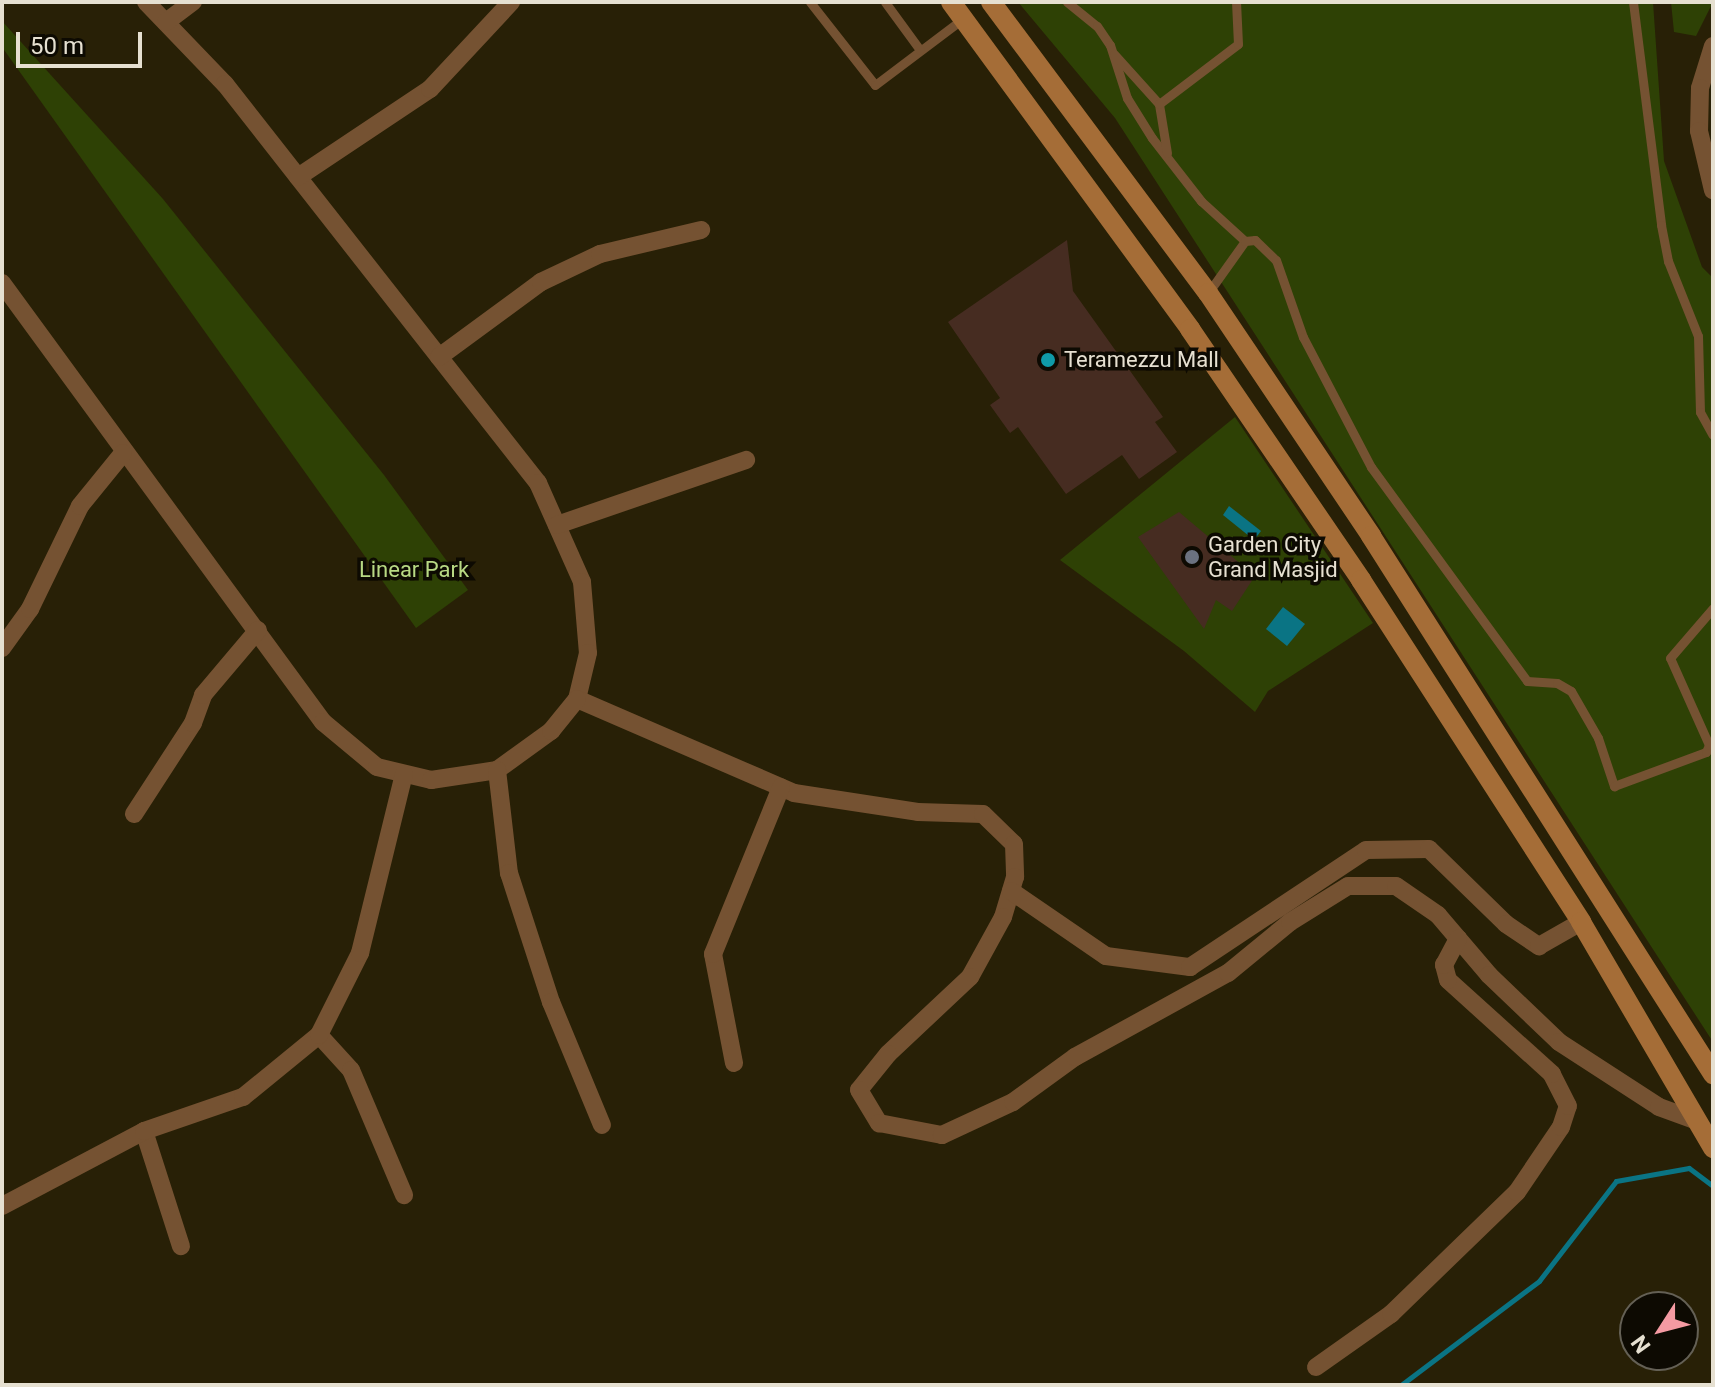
<!DOCTYPE html>
<style>
body{margin:0}
#map{position:relative;width:1715px;height:1387px;overflow:hidden;background:#282006;font-family:Roboto,sans-serif}
div>[style]{position:absolute}
[style*='--x']{left:calc(var(--x)*1px);top:calc(var(--y)*1px);width:calc(var(--w)*1px);rotate:calc(var(--a)*1deg)}
.green>*{inset:0;background:#2e4105}
.water>*{inset:0;background:#0a7484}
.stream>*{height:5px;margin:-2.5px;padding:0 2.5px;transform-origin:2.5px;border-radius:2.5px;background:#0a7484}
.building>*{inset:0;background:#462c21}
.lane>*{height:9px;margin:-4.5px;padding:0 4.5px;transform-origin:4.5px;border-radius:4.5px;background:#755232}
.street>*{height:18px;margin:-9px;padding:0 9px;transform-origin:9px;border-radius:9px;background:#755232}
.secondary>*{height:20px;margin:-10px;padding:0 10px;transform-origin:10px;border-radius:10px;background:#a56d37}
.dots>*{width:22px;height:22px;translate:-50% -50%;box-sizing:border-box;border:4px solid #0d0a02;border-radius:50%}
span{translate:-50% -50%;white-space:nowrap;text-align:center;line-height:1.15;-webkit-text-stroke:7px #0d0a02;paint-order:stroke}
.poi-label{font-size:22px;color:#e6e0d1}
.left{translate:0 -50%;text-align:left}
.park-label{font-size:22px;color:#b8d984}
.frame{position:absolute;inset:0;border:4px solid #e6e0d1;pointer-events:none}
.north{position:absolute;left:1619px;top:1291px;width:80px;height:80px;box-sizing:border-box;background:#0d0a02;border:2px solid #646055;border-radius:50%;rotate:234deg;font-size:22px;font-weight:700;line-height:32px;text-align:center;color:#e6e0d1}
.north::after{content:'';display:block;margin:auto;width:28px;height:36px;background:#f49aa2;clip-path:polygon(50% 0,100% 100%,50% 72%,0 100%)}
.scale{position:absolute;left:16px;top:32px;width:126px;height:36px;box-sizing:border-box;border:4px solid #e6e0d1;border-top:0;padding-left:10px;font-size:24px;line-height:28px;white-space:nowrap;color:#e6e0d1;-webkit-text-stroke:6px #0d0a02;paint-order:stroke}
</style>
<div id="map">
<div class="green">
<i style="clip-path:polygon(1018px 2px,1653px 2px,1664px 161px,1702px 267px,1713px 278px,1713px 1042px,1115px 118px)"></i>
<i style="clip-path:polygon(1671px 2px,1713px 2px,1696px 36px,1674px 32px)"></i>
<i style="clip-path:polygon(2px 21px,163px 199px,384px 475px,468px 590px,416px 628px,2px 47px)"></i>
<i style="clip-path:polygon(1235px 417px,1373px 623px,1268px 691px,1255px 712px,1184px 651px,1060px 560px)"></i>
</div>
<div class="water">
<i style="clip-path:polygon(1229px 506px,1261px 531px,1254px 540px,1223px 515px)"></i>
<i style="clip-path:polygon(1283px 607px,1305px 624px,1287px 646px,1266px 629px)"></i>
</div>
<div class="stream">
<i style="--x:1401;--y:1385;--w:173;--a:-37"></i>
<i style="--x:1539;--y:1281;--w:126;--a:-52.4"></i>
<i style="--x:1616;--y:1181;--w:74;--a:-10.1"></i>
<i style="--x:1689;--y:1168;--w:30;--a:37"></i>
</div>
<div class="building">
<i style="clip-path:polygon(1067px 240px,1073px 291px,1163px 417px,1155px 422px,1177px 452px,1139px 479px,1122px 455px,1066px 494px,1018px 427px,1010px 433px,990px 405px,1000px 398px,948px 322px)"></i>
<i style="clip-path:polygon(1179px 512px,1255px 576px,1232px 611px,1216px 600px,1204px 629px,1138px 537px)"></i>
</div>
<div class="lane">
<i style="--x:810;--y:2;--w:105;--a:51.9"></i>
<i style="--x:875;--y:85;--w:111;--a:-37"></i>
<i style="--x:885;--y:2;--w:59;--a:53.9"></i>
<i style="--x:1067;--y:2;--w:38;--a:39"></i>
<i style="--x:1097;--y:26;--w:23;--a:56"></i>
<i style="--x:1110;--y:45;--w:56;--a:72.2"></i>
<i style="--x:1127;--y:98;--w:47;--a:58"></i>
<i style="--x:1152;--y:138;--w:80;--a:52.1"></i>
<i style="--x:1201;--y:201;--w:59;--a:42.3"></i>
<i style="--x:1245;--y:241;--w:64;--a:125.4"></i>
<i style="--x:1633;--y:2;--w:225;--a:82.8"></i>
<i style="--x:1661;--y:225;--w:37;--a:79"></i>
<i style="--x:1668;--y:261;--w:81;--a:68.2"></i>
<i style="--x:1698;--y:336;--w:76;--a:88.5"></i>
<i style="--x:1700;--y:412;--w:26;--a:61"></i>
<i style="--x:1114;--y:54;--w:67;--a:48"></i>
<i style="--x:1167;--y:153;--w:50;--a:-99.3"></i>
<i style="--x:1159;--y:104;--w:99;--a:-37.2"></i>
<i style="--x:1238;--y:44;--w:42;--a:-92.7"></i>
<i style="--x:1245;--y:241;--w:10;--a:-6"></i>
<i style="--x:1255;--y:240;--w:29;--a:44"></i>
<i style="--x:1276;--y:260;--w:82;--a:70.7"></i>
<i style="--x:1303;--y:337;--w:147;--a:62.4"></i>
<i style="--x:1371;--y:467;--w:265;--a:53.9"></i>
<i style="--x:1527;--y:681;--w:30;--a:4"></i>
<i style="--x:1557;--y:683;--w:16;--a:30"></i>
<i style="--x:1571;--y:691;--w:54;--a:60.1"></i>
<i style="--x:1598;--y:738;--w:51;--a:71.6"></i>
<i style="--x:1614;--y:786;--w:98;--a:-20.3"></i>
<i style="--x:1706;--y:752;--w:8;--a:-67"></i>
<i style="--x:1709;--y:745;--w:95;--a:-114.1"></i>
<i style="--x:1670;--y:658;--w:66;--a:-49.3"></i>
</div>
<div class="street">
<i style="--x:146;--y:2;--w:114;--a:46.1"></i>
<i style="--x:225;--y:84;--w:507;--a:51.89"></i>
<i style="--x:538;--y:483;--w:108;--a:66"></i>
<i style="--x:582;--y:582;--w:71;--a:85.2"></i>
<i style="--x:588;--y:653;--w:47;--a:103.4"></i>
<i style="--x:577;--y:699;--w:236;--a:23.4"></i>
<i style="--x:794;--y:793;--w:125;--a:8.7"></i>
<i style="--x:918;--y:812;--w:65;--a:1.8"></i>
<i style="--x:983;--y:814;--w:43;--a:44.1"></i>
<i style="--x:1014;--y:844;--w:33;--a:88"></i>
<i style="--x:1015;--y:877;--w:42;--a:106.7"></i>
<i style="--x:1003;--y:917;--w:68;--a:118.8"></i>
<i style="--x:970;--y:977;--w:112;--a:136.8"></i>
<i style="--x:888;--y:1054;--w:46;--a:128.9"></i>
<i style="--x:859;--y:1090;--w:39;--a:59"></i>
<i style="--x:879;--y:1123;--w:64;--a:10.8"></i>
<i style="--x:942;--y:1135;--w:78;--a:-24.9"></i>
<i style="--x:1013;--y:1102;--w:77;--a:-36"></i>
<i style="--x:1075;--y:1057;--w:175;--a:-28.8"></i>
<i style="--x:1228;--y:973;--w:80;--a:-39.4"></i>
<i style="--x:1290;--y:922;--w:68;--a:-31.8"></i>
<i style="--x:1348;--y:886;--w:48;--a:0"></i>
<i style="--x:1396;--y:886;--w:51;--a:34.6"></i>
<i style="--x:1438;--y:915;--w:79;--a:49.6"></i>
<i style="--x:1489;--y:975;--w:97;--a:43.7"></i>
<i style="--x:1559;--y:1042;--w:119;--a:33"></i>
<i style="--x:1659;--y:1107;--w:38;--a:20"></i>
<i style="--x:166;--y:22;--w:34;--a:-37"></i>
<i style="--x:1713;--y:46;--w:44;--a:107.2"></i>
<i style="--x:1700;--y:88;--w:43;--a:91.3"></i>
<i style="--x:1699;--y:131;--w:61;--a:76.7"></i>
<i style="--x:298;--y:177;--w:159;--a:-33.7"></i>
<i style="--x:430;--y:89;--w:119;--a:-47"></i>
<i style="--x:2;--y:283;--w:544;--a:53.83"></i>
<i style="--x:323;--y:722;--w:70;--a:39.8"></i>
<i style="--x:377;--y:767;--w:56;--a:13.5"></i>
<i style="--x:431;--y:780;--w:67;--a:-8.6"></i>
<i style="--x:497;--y:770;--w:67;--a:-35.8"></i>
<i style="--x:551;--y:731;--w:41;--a:-50.9"></i>
<i style="--x:439;--y:357;--w:127;--a:-36.3"></i>
<i style="--x:541;--y:282;--w:65;--a:-25.4"></i>
<i style="--x:600;--y:254;--w:104;--a:-13.4"></i>
<i style="--x:557;--y:525;--w:200;--a:-19"></i>
<i style="--x:2;--y:648;--w:48;--a:-54.3"></i>
<i style="--x:30;--y:609;--w:114;--a:-64.1"></i>
<i style="--x:80;--y:506;--w:68;--a:-50.9"></i>
<i style="--x:497;--y:770;--w:104;--a:83.4"></i>
<i style="--x:509;--y:873;--w:136;--a:72"></i>
<i style="--x:551;--y:1002;--w:133;--a:67.5"></i>
<i style="--x:134;--y:814;--w:108;--a:-57"></i>
<i style="--x:193;--y:723;--w:30;--a:-70"></i>
<i style="--x:203;--y:695;--w:85;--a:-49.8"></i>
<i style="--x:1011;--y:891;--w:115;--a:34.4"></i>
<i style="--x:1106;--y:956;--w:85;--a:7.5"></i>
<i style="--x:1190;--y:967;--w:211;--a:-33.6"></i>
<i style="--x:1366;--y:850;--w:63;--a:-0.9"></i>
<i style="--x:1429;--y:849;--w:107;--a:44.2"></i>
<i style="--x:1506;--y:924;--w:40;--a:34"></i>
<i style="--x:1539;--y:946;--w:48;--a:-29.7"></i>
<i style="--x:319;--y:1035;--w:47;--a:47.6"></i>
<i style="--x:351;--y:1070;--w:136;--a:67"></i>
<i style="--x:734;--y:1063;--w:111;--a:-100.9"></i>
<i style="--x:713;--y:954;--w:180;--a:-67.8"></i>
<i style="--x:144;--y:1131;--w:121;--a:72.2"></i>
<i style="--x:2;--y:1206;--w:161;--a:-27.8"></i>
<i style="--x:144;--y:1131;--w:105;--a:-19"></i>
<i style="--x:243;--y:1097;--w:98;--a:-39.2"></i>
<i style="--x:319;--y:1035;--w:92;--a:-63.4"></i>
<i style="--x:360;--y:953;--w:184;--a:-76.2"></i>
<i style="--x:1316;--y:1367;--w:92;--a:-35.2"></i>
<i style="--x:1391;--y:1314;--w:175;--a:-44.1"></i>
<i style="--x:1517;--y:1192;--w:78;--a:-55.9"></i>
<i style="--x:1561;--y:1127;--w:22;--a:-72"></i>
<i style="--x:1568;--y:1106;--w:36;--a:-117"></i>
<i style="--x:1552;--y:1074;--w:140;--a:-137.9"></i>
<i style="--x:1448;--y:980;--w:16;--a:-105"></i>
<i style="--x:1444;--y:965;--w:30;--a:-62"></i>
</div>
<div class="secondary">
<i style="--x:951;--y:2;--w:405;--a:53.8"></i>
<i style="--x:1190;--y:329;--w:304;--a:55.7"></i>
<i style="--x:1361;--y:580;--w:407;--a:57.2"></i>
<i style="--x:1581;--y:922;--w:262;--a:59.7"></i>
<i style="--x:991;--y:2;--w:363;--a:53.3"></i>
<i style="--x:1208;--y:293;--w:293;--a:56.1"></i>
<i style="--x:1371;--y:536;--w:638;--a:57.56"></i>
</div>
<div class="dots">
<i style="left:1048px;top:360px;background:#0f9aa8"></i>
<i style="left:1192px;top:557px;background:#6b7280"></i>
</div>
<div class="poi-label">
<span class="left" style="left:1064px;top:360px">Teramezzu Mall</span>
<span class="left" style="left:1208px;top:557px">Garden City<br>Grand Masjid</span>
</div>
<div class="park-label">
<span style="left:414px;top:570px">Linear Park</span>
</div>
<div class="frame"></div>
<div class="north">N</div>
<div class="scale">50 m</div>
</div>
